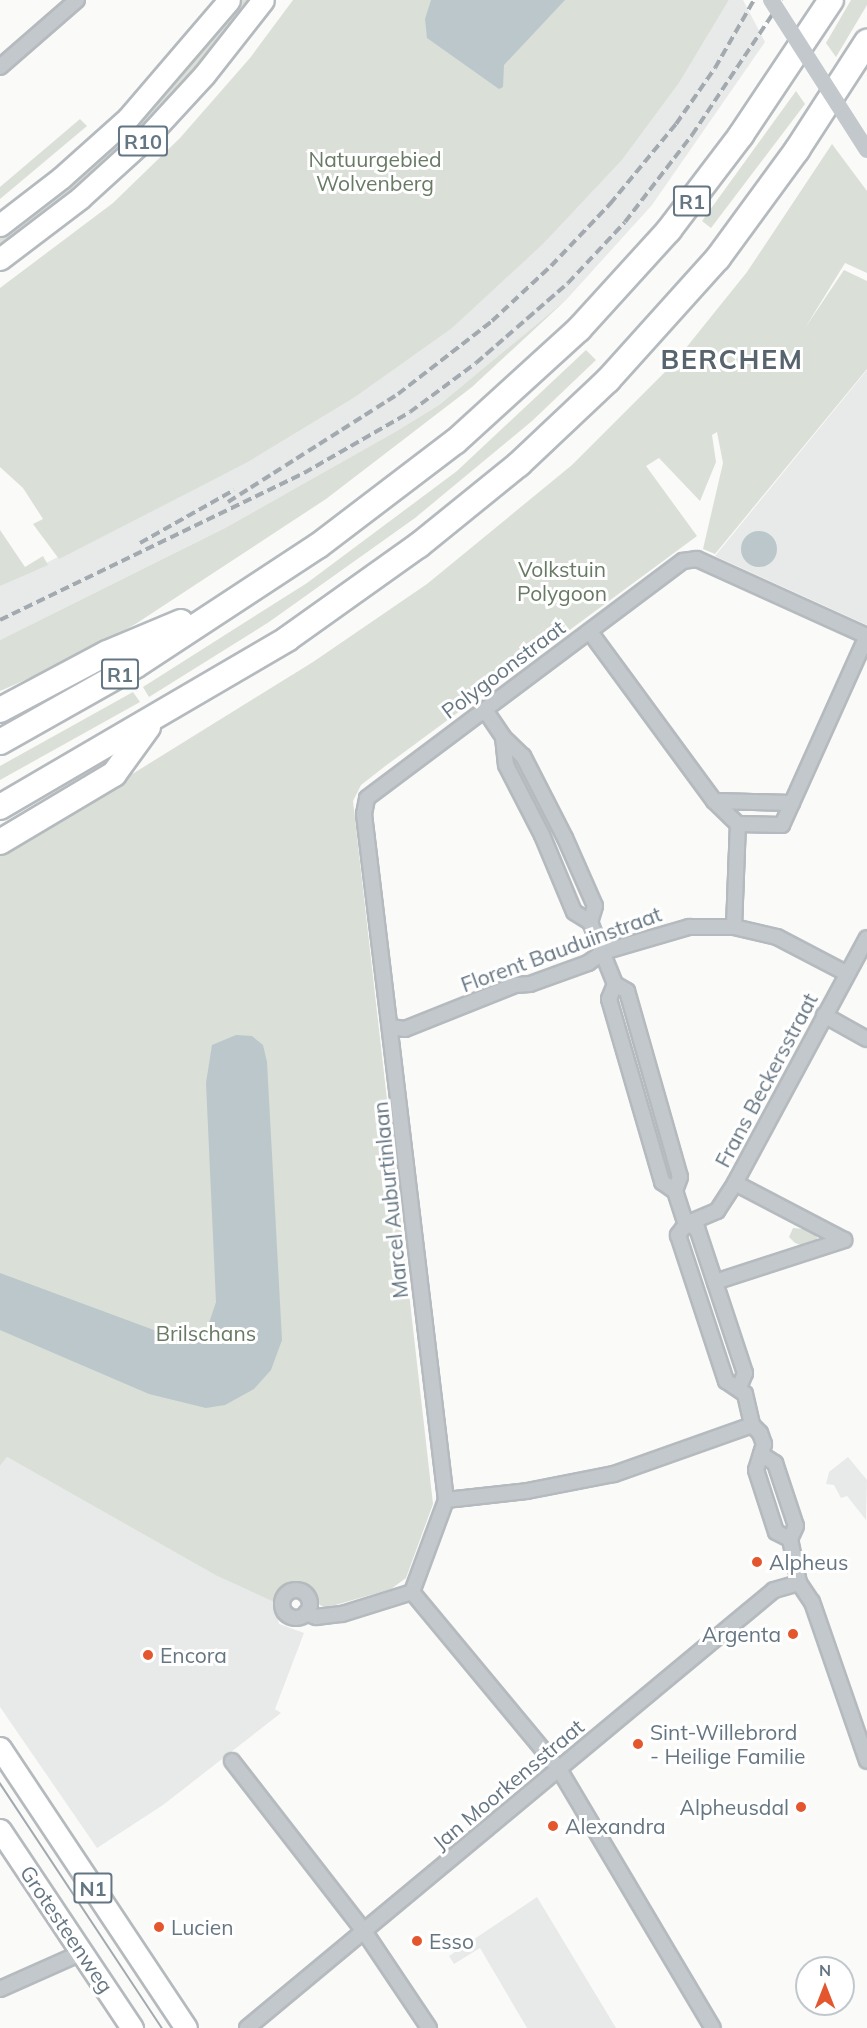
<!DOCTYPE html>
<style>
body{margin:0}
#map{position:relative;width:867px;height:2028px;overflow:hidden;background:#fafaf8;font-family:Mulish,sans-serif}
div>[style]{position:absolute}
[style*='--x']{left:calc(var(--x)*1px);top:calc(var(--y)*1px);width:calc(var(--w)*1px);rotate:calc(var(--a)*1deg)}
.built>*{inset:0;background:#e8e9e9}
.green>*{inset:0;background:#dadfd7}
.water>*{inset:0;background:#bbc7cb}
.round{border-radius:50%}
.roads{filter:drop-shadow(2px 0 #b5babe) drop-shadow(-2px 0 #b5babe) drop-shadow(0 2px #b5babe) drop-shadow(0 -2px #b5babe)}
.minor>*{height:14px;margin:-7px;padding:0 7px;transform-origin:7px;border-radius:7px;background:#c3c8cc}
.minor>.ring{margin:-7px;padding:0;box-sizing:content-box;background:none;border:14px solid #c3c8cc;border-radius:50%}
.primary>*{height:21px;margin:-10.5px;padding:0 10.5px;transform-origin:10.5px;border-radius:10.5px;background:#fff}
.motorway>*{height:24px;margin:-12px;padding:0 12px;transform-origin:12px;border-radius:12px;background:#fff}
.tram>*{height:1.5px;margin:-0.75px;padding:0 0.75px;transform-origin:0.75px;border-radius:0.75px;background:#a2aab0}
.rail>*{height:4px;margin-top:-2px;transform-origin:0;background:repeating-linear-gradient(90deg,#a2aab0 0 9px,transparent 0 13.5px)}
.tertiary-bridge>*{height:16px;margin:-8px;padding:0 8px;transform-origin:8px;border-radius:8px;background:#c3c8cc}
.dots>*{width:16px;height:16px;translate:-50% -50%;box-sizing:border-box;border:3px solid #fff;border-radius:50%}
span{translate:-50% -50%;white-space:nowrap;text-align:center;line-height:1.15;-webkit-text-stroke:6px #fff;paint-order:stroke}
.shield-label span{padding:2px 4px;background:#fff;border:2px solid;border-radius:4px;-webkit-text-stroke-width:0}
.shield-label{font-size:20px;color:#657683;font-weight:700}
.park-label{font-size:21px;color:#687a64}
.street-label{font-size:21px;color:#657683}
.poi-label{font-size:21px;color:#657683}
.left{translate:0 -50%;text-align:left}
.right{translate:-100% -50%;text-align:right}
.district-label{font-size:27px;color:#57646e;font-weight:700;letter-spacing:1.5px}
.north{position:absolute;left:795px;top:1956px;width:60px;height:60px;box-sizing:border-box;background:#fff;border:2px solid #c1c8cd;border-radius:50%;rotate:0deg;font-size:16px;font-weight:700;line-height:24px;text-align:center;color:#657683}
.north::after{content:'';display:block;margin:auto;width:21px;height:27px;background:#e4572e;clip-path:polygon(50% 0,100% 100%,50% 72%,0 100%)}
</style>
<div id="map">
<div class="built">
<i style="clip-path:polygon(729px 0,743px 0,765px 42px,652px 205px,566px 300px,439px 405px,395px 432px,225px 528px,0 640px,0 586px,248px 462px,352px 399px,545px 242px,622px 160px,679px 83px)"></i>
<i style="clip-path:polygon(867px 370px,867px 625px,715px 556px)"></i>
<i style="clip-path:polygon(7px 1457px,217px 1576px,274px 1602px,279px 1624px,304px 1633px,275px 1709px,281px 1713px,163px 1805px,97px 1848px,0 1707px,0 1466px)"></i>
<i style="clip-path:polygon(848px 1457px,867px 1480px,866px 1520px,847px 1496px,841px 1498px,834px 1485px,826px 1484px,829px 1472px)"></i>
<i style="clip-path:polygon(537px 1897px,616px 2028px,527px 2028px,480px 1948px,454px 1964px,449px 1956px)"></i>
</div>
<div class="green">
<i style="clip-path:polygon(240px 0,251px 0,155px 116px,42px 218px,0 248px,0 236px,56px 194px,134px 125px,200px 53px)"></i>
<i style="clip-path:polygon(293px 0,729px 0,679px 83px,622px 160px,545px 242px,452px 328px,352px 399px,248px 462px,59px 559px,33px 524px,43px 519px,23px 488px,0 467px,0 288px,113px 203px,180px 138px,250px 58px)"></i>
<i style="clip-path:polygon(851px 0,867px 0,867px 5px,836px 57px,826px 43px)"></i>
<i style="clip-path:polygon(796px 91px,805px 104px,711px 228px,702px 221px)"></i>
<i style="clip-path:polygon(80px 119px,87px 126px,0 199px,0 187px)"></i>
<i style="clip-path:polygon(832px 144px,867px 191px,867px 273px,845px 263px,805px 328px,844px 270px,867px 281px,867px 369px,715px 554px,703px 549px,723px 463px,717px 432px,712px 435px,716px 462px,700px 501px,659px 458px,646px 466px,697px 536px,384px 767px,361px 785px,353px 801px,433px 1504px,406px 1578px,391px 1589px,325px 1608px,317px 1603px,310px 1589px,295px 1583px,280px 1589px,274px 1602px,217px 1576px,7px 1457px,0 1466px,0 856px,313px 662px,427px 584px,572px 465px,673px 364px,747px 272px)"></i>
<i style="clip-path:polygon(566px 300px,472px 387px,326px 499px,137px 623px,82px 655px,0 691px,0 640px,225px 528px,395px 432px,439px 405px)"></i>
<i style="clip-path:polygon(586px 350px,596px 360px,532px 421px,415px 518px,269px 622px,149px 697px,143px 687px,307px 583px,457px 471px)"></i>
<i style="clip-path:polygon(0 530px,25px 567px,43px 556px,48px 565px,0 586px)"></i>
<i style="clip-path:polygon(133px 692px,140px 702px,0 780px,0 766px)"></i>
<i style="clip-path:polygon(793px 1228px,813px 1230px,820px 1243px,809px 1248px,795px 1243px,789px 1237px)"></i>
</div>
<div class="water">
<i style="clip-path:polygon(431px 0,565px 0,504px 65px,503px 87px,499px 89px,427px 38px,425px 19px)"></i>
<i class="round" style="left:741px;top:531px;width:36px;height:36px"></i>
<i style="clip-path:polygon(236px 1035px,252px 1036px,263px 1045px,267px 1062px,282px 1340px,271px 1370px,254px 1389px,225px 1405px,206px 1408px,149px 1394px,0 1330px,0 1273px,162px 1333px,194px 1339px,206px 1332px,216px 1302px,206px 1083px,212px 1045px)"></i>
</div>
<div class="roads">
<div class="minor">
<i style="--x:0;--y:67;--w:102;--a:-41"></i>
<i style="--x:590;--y:632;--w:210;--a:53.7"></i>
<i style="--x:714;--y:801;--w:33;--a:44"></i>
<i style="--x:485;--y:710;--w:32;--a:56"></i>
<i style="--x:503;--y:737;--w:28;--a:44"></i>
<i style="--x:523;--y:756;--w:92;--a:62.9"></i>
<i style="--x:565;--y:838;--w:74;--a:66.2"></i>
<i style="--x:595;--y:906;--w:17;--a:107"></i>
<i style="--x:503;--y:737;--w:28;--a:84"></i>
<i style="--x:506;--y:765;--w:79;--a:62.8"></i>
<i style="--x:542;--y:835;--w:83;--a:67.4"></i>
<i style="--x:574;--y:912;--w:19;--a:32"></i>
<i style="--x:590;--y:922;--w:67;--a:68"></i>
<i style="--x:615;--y:984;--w:14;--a:30"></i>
<i style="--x:627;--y:991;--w:193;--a:74.1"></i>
<i style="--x:680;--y:1177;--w:15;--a:110"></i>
<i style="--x:714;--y:801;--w:78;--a:1.5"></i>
<i style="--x:738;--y:824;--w:44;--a:1.3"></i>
<i style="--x:782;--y:825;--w:207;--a:-65.8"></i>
<i style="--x:734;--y:927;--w:103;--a:-87.8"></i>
<i style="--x:615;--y:984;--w:16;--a:112"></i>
<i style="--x:609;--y:999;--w:191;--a:73.8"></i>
<i style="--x:662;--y:1182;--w:16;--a:35"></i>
<i style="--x:675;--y:1191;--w:35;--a:72"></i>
<i style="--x:686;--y:1224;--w:12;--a:20"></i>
<i style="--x:697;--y:1228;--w:153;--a:71.7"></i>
<i style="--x:745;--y:1373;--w:16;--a:112"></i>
<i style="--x:824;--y:1015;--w:49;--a:29.2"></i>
<i style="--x:391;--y:1027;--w:14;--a:8"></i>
<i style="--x:405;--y:1029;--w:118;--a:-21.8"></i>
<i style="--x:515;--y:985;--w:15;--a:-4"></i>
<i style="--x:530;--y:984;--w:62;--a:-19.9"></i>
<i style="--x:588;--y:963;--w:19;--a:-36"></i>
<i style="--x:603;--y:952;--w:90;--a:-16.2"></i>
<i style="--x:689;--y:927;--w:45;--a:0"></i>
<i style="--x:734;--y:927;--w:44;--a:13.1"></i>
<i style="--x:777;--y:937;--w:78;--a:27.6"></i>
<i style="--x:735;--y:1183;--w:123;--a:27.6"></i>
<i style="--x:686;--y:1224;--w:14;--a:126"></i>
<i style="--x:678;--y:1235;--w:154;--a:71.8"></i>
<i style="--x:726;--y:1381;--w:23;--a:34"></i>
<i style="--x:745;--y:1394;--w:32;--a:77"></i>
<i style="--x:752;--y:1425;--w:11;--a:45"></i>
<i style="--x:760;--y:1433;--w:12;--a:70"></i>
<i style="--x:764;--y:1444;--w:27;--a:107"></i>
<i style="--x:756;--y:1470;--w:65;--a:72.1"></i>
<i style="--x:776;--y:1532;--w:16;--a:27"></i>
<i style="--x:790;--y:1539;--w:45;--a:78.4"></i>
<i style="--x:686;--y:1224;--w:34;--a:-23"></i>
<i style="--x:717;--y:1211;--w:33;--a:-57"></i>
<i style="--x:735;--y:1183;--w:278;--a:-61.7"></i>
<i style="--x:715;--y:1282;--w:136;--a:-18"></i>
<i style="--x:761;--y:1454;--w:17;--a:33"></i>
<i style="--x:775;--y:1463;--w:66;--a:71.6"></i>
<i style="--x:796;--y:1526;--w:14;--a:115"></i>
<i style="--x:446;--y:1500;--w:81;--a:-6.3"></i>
<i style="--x:527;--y:1491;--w:89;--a:-11.1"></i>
<i style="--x:614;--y:1474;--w:146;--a:-19.5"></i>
<i style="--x:799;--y:1583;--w:23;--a:56"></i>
<i style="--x:812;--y:1602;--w:168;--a:70.9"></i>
<i class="ring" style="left:282px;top:1590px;width:14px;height:14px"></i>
<i style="--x:412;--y:1592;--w:98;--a:-69.7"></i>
<i style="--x:446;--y:1500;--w:691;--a:-96.82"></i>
<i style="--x:364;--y:814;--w:16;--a:-79"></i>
<i style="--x:367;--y:798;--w:395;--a:-36.9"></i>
<i style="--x:683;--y:561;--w:14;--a:-8"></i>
<i style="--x:697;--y:559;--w:187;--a:24.4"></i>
<i style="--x:412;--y:1592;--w:230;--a:50.3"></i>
<i style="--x:559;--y:1769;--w:301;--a:59.3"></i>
<i style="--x:306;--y:1613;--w:11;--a:22"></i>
<i style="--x:316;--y:1617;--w:26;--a:-7"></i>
<i style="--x:342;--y:1614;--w:73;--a:-17.4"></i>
<i style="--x:232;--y:1761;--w:215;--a:52.2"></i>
<i style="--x:364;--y:1931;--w:117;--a:56.2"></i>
<i style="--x:0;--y:1989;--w:91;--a:-24"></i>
<i style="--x:247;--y:2028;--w:685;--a:-39.73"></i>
<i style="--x:774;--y:1590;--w:26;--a:-16"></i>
</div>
<div class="primary">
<i style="--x:0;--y:225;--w:77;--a:-37.6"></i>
<i style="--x:61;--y:178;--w:90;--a:-41.8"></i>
<i style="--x:128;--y:118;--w:155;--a:-49.4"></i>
<i style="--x:0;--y:259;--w:101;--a:-37.3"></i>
<i style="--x:80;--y:198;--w:91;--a:-42.3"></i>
<i style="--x:147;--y:137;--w:84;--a:-47.4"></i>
<i style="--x:204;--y:75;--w:95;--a:-51.8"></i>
<i style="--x:0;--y:1748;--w:336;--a:56.4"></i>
<i style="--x:0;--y:1830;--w:238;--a:56.3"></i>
</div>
<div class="motorway">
<i style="--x:0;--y:710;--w:121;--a:-28"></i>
<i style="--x:107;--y:653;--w:80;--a:-22.7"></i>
<i style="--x:0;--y:742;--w:155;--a:-29.4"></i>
<i style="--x:135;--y:666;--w:219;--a:-33.3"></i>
<i style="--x:318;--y:546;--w:173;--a:-37.3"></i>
<i style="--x:456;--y:441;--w:166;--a:-42.3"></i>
<i style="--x:579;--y:329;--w:134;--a:-47.7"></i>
<i style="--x:669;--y:230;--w:119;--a:-52.8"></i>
<i style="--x:741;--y:135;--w:162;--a:-56.3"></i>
<i style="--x:0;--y:807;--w:333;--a:-30.3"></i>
<i style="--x:287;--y:639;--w:162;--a:-35.5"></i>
<i style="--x:419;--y:545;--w:129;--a:-39"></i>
<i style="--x:519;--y:464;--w:122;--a:-43.3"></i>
<i style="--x:608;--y:380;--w:164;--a:-48"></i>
<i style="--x:718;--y:258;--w:134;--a:-53.8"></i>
<i style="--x:797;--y:150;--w:129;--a:-57.1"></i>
<i style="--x:0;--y:842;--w:133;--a:-30.8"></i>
<i style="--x:114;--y:774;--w:58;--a:-54.1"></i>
</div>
</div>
<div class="tram">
<i style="--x:0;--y:1783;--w:294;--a:56.5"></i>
</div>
<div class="rail">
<i style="--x:228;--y:502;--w:201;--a:-32.4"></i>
<i style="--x:398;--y:394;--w:119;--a:-37.8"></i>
<i style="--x:492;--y:321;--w:81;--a:-43"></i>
<i style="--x:551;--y:266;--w:86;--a:-46.4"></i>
<i style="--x:610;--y:204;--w:104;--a:-50.5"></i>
<i style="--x:676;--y:124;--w:68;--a:-55.1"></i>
<i style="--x:715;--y:68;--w:78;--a:-60.2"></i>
<i style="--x:140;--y:543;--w:108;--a:-29.4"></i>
<i style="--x:0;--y:620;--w:338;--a:-25.8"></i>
<i style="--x:304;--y:473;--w:122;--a:-29.9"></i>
<i style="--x:410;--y:412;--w:82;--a:-36.6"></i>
<i style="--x:476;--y:363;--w:122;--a:-41"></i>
<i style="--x:568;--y:283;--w:83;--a:-46.9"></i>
<i style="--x:625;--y:222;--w:110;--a:-52.4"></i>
<i style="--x:692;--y:135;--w:162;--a:-56.3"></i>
</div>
<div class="tertiary-bridge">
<i style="--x:771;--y:0;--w:178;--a:57.4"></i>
</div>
<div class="dots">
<i style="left:757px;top:1562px;background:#e4572e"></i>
<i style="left:793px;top:1634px;background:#e4572e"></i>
<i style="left:148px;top:1655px;background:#e4572e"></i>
<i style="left:638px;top:1744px;background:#e4572e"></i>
<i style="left:801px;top:1807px;background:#e4572e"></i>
<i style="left:553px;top:1826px;background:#e4572e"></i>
<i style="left:159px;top:1927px;background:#e4572e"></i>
<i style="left:417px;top:1941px;background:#e4572e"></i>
</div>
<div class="shield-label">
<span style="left:143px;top:141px">R10</span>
<span style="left:692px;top:201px">R1</span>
<span style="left:120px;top:674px">R1</span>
<span style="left:93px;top:1888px">N1</span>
</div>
<div class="park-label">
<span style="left:375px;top:171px">Natuurgebied<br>Wolvenberg</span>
<span style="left:562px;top:581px">Volkstuin<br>Polygoon</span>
<span style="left:206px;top:1333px">Brilschans</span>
</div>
<div class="street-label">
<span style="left:503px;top:669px;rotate:-37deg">Polygoonstraat</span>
<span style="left:561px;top:949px;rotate:-20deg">Florent Bauduinstraat</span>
<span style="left:766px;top:1080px;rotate:-62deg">Frans Beckersstraat</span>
<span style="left:390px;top:1200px;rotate:-96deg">Marcel Auburtinlaan</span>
<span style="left:508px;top:1784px;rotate:-40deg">Jan Moorkensstraat</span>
<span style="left:67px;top:1929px;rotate:56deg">Grotesteenweg</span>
</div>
<div class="poi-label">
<span class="left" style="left:769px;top:1562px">Alpheus</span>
<span class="right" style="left:781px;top:1634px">Argenta</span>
<span class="left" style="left:160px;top:1655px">Encora</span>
<span class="left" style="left:650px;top:1744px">Sint-Willebrord<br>- Heilige Familie</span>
<span class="right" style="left:789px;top:1807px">Alpheusdal</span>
<span class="left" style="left:565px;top:1826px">Alexandra</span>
<span class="left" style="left:171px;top:1927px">Lucien</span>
<span class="left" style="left:429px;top:1941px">Esso</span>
</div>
<div class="district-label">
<span style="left:732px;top:360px">BERCHEM</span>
</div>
<div class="north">N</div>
</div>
